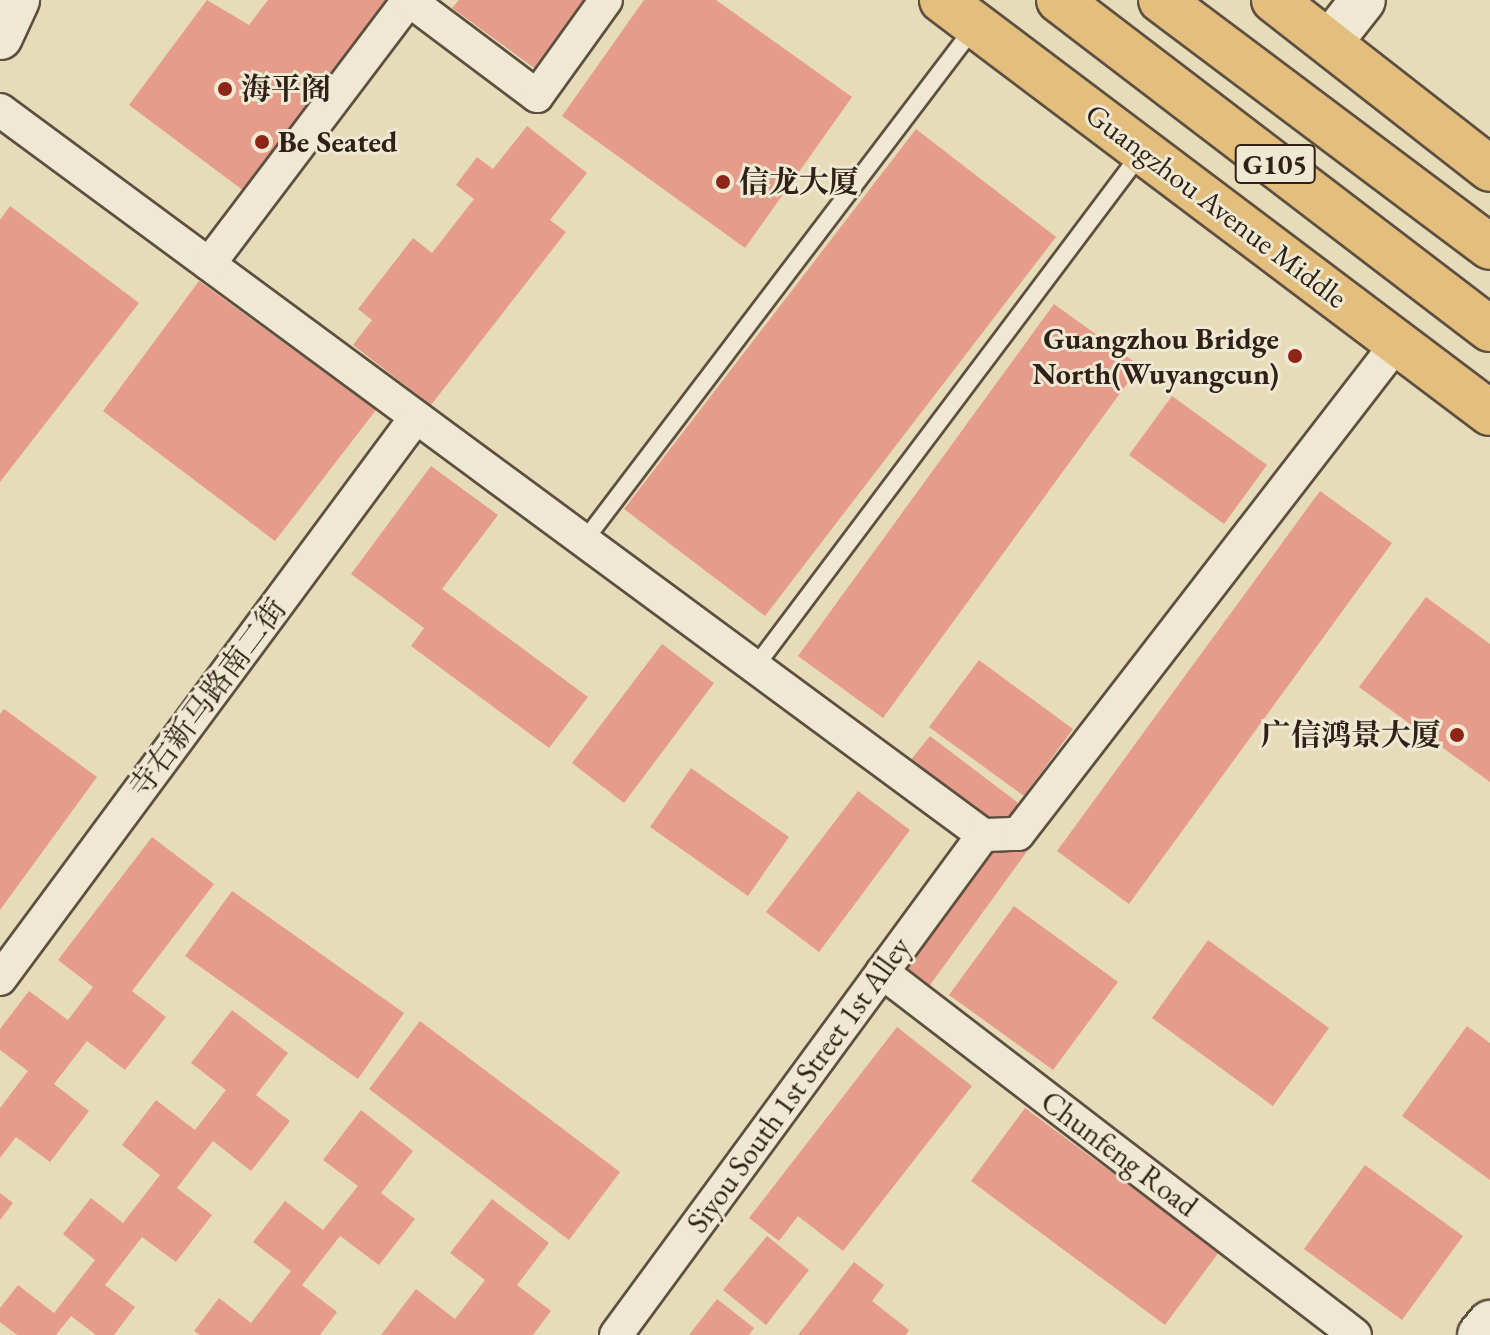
<!DOCTYPE html>
<meta charset="utf-8">
<style>
body{margin:0}
#map{position:relative;width:1490px;height:1335px;overflow:hidden;background:#e6dcba;font-family:"EB Garamond","Noto Serif SC",serif}
div>[style]{position:absolute}
[style*='--x']{left:calc(var(--x)*1px);top:calc(var(--y)*1px);width:calc(var(--w)*1px);rotate:calc(var(--a)*1deg)}
.building>*{inset:0;background:#e69c8a}
.roads{filter:drop-shadow(2px 0 #5e5040) drop-shadow(-2px 0 #5e5040) drop-shadow(0 2px #5e5040) drop-shadow(0 -2px #5e5040)}
.lane>*{height:16px;margin:-8px;padding:0 8px;transform-origin:8px;border-radius:8px;background:#efe8d2}
.street>*{height:32px;margin:-16px;padding:0 16px;transform-origin:16px;border-radius:16px;background:#efe8d2}
.secondary>*{height:44px;margin:-22px;padding:0 22px;transform-origin:22px;border-radius:22px;background:#efe8d2}
.primary>*{height:44px;margin:-22px;padding:0 22px;transform-origin:22px;border-radius:22px;background:#e3be7d}
.highway>*{height:44px;margin:-22px;padding:0 22px;transform-origin:22px;border-radius:22px;background:#e3be7d}
.dots>*{width:22px;height:22px;translate:-50% -50%;box-sizing:border-box;border:4px solid #efe8d2;border-radius:50%}
span{translate:-50% -50%;white-space:nowrap;text-align:center;line-height:1.15;-webkit-text-stroke:6px #efe8d2;paint-order:stroke}
.shield-label span{padding:2px 6px;background:#efe8d2;border:2px solid;border-radius:6px;-webkit-text-stroke-width:0}
.shield-label{font-size:28px;color:#302117;font-weight:700}
.poi-label{font-size:30px;color:#302117;font-weight:700}
.left{translate:0 -50%;text-align:left}
.right{translate:-100% -50%;text-align:right}
.street-label{font-size:30px;color:#302117}
</style>
<div id="map">
<div class="building">
<i style="clip-path:polygon(207px 0,249px 25px,268px 0,387px 0,244px 191px,129px 105px)"></i>
<i style="clip-path:polygon(459px 0,595px 0,541px 73px,452px 8px)"></i>
<i style="clip-path:polygon(644px 0,716px 0,852px 97px,745px 248px,562px 116px)"></i>
<i style="clip-path:polygon(527px 126px,587px 173px,550px 220px,566px 232px,431px 405px,353px 345px,372px 320px,358px 309px,413px 238px,432px 253px,474px 199px,456px 185px,477px 157px,493px 169px)"></i>
<i style="clip-path:polygon(916px 129px,1056px 237px,765px 616px,624px 509px)"></i>
<i style="clip-path:polygon(10px 206px,139px 303px,0 482px,0 220px)"></i>
<i style="clip-path:polygon(199px 281px,376px 410px,275px 541px,103px 411px)"></i>
<i style="clip-path:polygon(1054px 304px,1140px 366px,883px 718px,798px 656px)"></i>
<i style="clip-path:polygon(1172px 396px,1267px 465px,1224px 524px,1129px 455px)"></i>
<i style="clip-path:polygon(431px 466px,498px 515px,442px 589px,588px 697px,549px 748px,411px 646px,424px 628px,351px 574px)"></i>
<i style="clip-path:polygon(1320px 491px,1392px 543px,1129px 904px,1057px 851px)"></i>
<i style="clip-path:polygon(1426px 597px,1490px 644px,1490px 782px,1359px 687px)"></i>
<i style="clip-path:polygon(662px 644px,714px 683px,624px 803px,572px 763px)"></i>
<i style="clip-path:polygon(979px 660px,1073px 729px,1024px 796px,929px 727px)"></i>
<i style="clip-path:polygon(4px 709px,97px 777px,0 910px,0 714px)"></i>
<i style="clip-path:polygon(930px 736px,1017px 802px,1028px 850px,925px 992px,894px 967px,985px 851px,905px 767px)"></i>
<i style="clip-path:polygon(691px 768px,789px 837px,748px 896px,650px 827px)"></i>
<i style="clip-path:polygon(858px 791px,910px 830px,819px 952px,766px 912px)"></i>
<i style="clip-path:polygon(152px 837px,214px 884px,132px 991px,166px 1017px,125px 1070px,87px 1041px,54px 1084px,89px 1111px,50px 1162px,16px 1137px,0 1158px,0 1108px,28px 1071px,0 1050px,0 1029px,29px 991px,68px 1020px,93px 987px,58px 960px)"></i>
<i style="clip-path:polygon(232px 891px,404px 1013px,358px 1079px,185px 956px)"></i>
<i style="clip-path:polygon(1014px 906px,1118px 982px,1053px 1070px,949px 995px)"></i>
<i style="clip-path:polygon(1208px 940px,1329px 1028px,1273px 1106px,1152px 1018px)"></i>
<i style="clip-path:polygon(232px 1010px,288px 1053px,256px 1095px,290px 1121px,251px 1171px,213px 1141px,177px 1188px,212px 1215px,176px 1262px,142px 1237px,105px 1285px,135px 1307px,114px 1335px,96px 1335px,71px 1316px,56px 1335px,17px 1335px,0 1322px,0 1308px,18px 1285px,54px 1313px,95px 1260px,63px 1234px,91px 1198px,123px 1223px,160px 1175px,122px 1145px,156px 1100px,195px 1130px,226px 1090px,191px 1063px)"></i>
<i style="clip-path:polygon(420px 1021px,620px 1172px,569px 1240px,369px 1089px)"></i>
<i style="clip-path:polygon(1467px 1026px,1490px 1043px,1490px 1180px,1402px 1116px)"></i>
<i style="clip-path:polygon(897px 1027px,972px 1086px,843px 1251px,798px 1216px,779px 1241px,749px 1218px)"></i>
<i style="clip-path:polygon(1025px 1108px,1219px 1252px,1165px 1325px,971px 1181px)"></i>
<i style="clip-path:polygon(361px 1110px,413px 1151px,381px 1193px,415px 1219px,379px 1265px,340px 1236px,302px 1285px,337px 1312px,320px 1335px,200px 1335px,194px 1331px,219px 1298px,251px 1323px,291px 1271px,253px 1242px,285px 1201px,323px 1230px,358px 1186px,323px 1160px)"></i>
<i style="clip-path:polygon(1365px 1165px,1463px 1236px,1402px 1320px,1304px 1249px)"></i>
<i style="clip-path:polygon(0 1193px,13px 1203px,0 1220px)"></i>
<i style="clip-path:polygon(492px 1199px,549px 1243px,517px 1285px,551px 1311px,533px 1335px,381px 1335px,416px 1289px,455px 1319px,485px 1280px,450px 1253px)"></i>
<i style="clip-path:polygon(767px 1236px,809px 1270px,766px 1325px,723px 1290px)"></i>
<i style="clip-path:polygon(854px 1262px,884px 1285px,872px 1301px,909px 1330px,906px 1335px,798px 1335px)"></i>
<i style="clip-path:polygon(717px 1299px,754px 1328px,749px 1335px,689px 1335px)"></i>
</div>
<div class="roads">
<div class="lane">
<i style="--x:584;--y:541;--w:647;--a:-52.79"></i>
<i style="--x:755;--y:667;--w:643;--a:-53.09"></i>
</div>
<div class="street">
<i style="--x:0;--y:110;--w:1221;--a:36.41"></i>
<i style="--x:983;--y:835;--w:35;--a:-2"></i>
<i style="--x:1018;--y:834;--w:622;--a:-52.32"></i>
<i style="--x:209;--y:264;--w:331;--a:-52.9"></i>
<i style="--x:409;--y:0;--w:160;--a:36.9"></i>
<i style="--x:537;--y:96;--w:118;--a:-54.3"></i>
<i style="--x:882;--y:972;--w:596;--a:37.5"></i>
<i style="--x:0;--y:979;--w:699;--a:-53.49"></i>
<i style="--x:616;--y:1335;--w:620;--a:-53.72"></i>
</div>
<div class="secondary">
<i style="--x:0;--y:37;--w:41;--a:-65.3"></i>
<i style="--x:1330;--y:42;--w:53;--a:-51.8"></i>
<i style="--x:1480;--y:1335;--w:16;--a:-50"></i>
</div>
<div class="primary">
<i style="--x:942;--y:0;--w:686;--a:37"></i>
<i style="--x:1274;--y:0;--w:274;--a:38"></i>
</div>
<div class="highway">
<i style="--x:1059;--y:0;--w:542;--a:37.36"></i>
<i style="--x:1161;--y:0;--w:411;--a:36.9"></i>
</div>
</div>
<div class="dots">
<i style="left:225px;top:89px;background:#8f2418"></i>
<i style="left:262px;top:142px;background:#8f2418"></i>
<i style="left:723px;top:182px;background:#8f2418"></i>
<i style="left:1295px;top:356px;background:#8f2418"></i>
<i style="left:1457px;top:735px;background:#8f2418"></i>
</div>
<div class="shield-label">
<span style="left:1275px;top:164px">G105</span>
</div>
<div class="poi-label">
<span class="left" style="left:241px;top:89px">海平阁</span>
<span class="left" style="left:278px;top:142px">Be Seated</span>
<span class="left" style="left:739px;top:182px">信龙大厦</span>
<span class="right" style="left:1279px;top:356px">Guangzhou Bridge<br>North(Wuyangcun)</span>
<span class="right" style="left:1441px;top:735px">广信鸿景大厦</span>
</div>
<div class="street-label">
<span style="left:1216px;top:206px;rotate:37deg">Guangzhou Avenue Middle</span>
<span style="left:208px;top:698px;rotate:-53deg">寺右新马路南二街</span>
<span style="left:799px;top:1085px;rotate:-54deg">Siyou South 1st Street 1st Alley</span>
<span style="left:1119px;top:1154px;rotate:37deg">Chunfeng Road</span>
</div>
</div>
